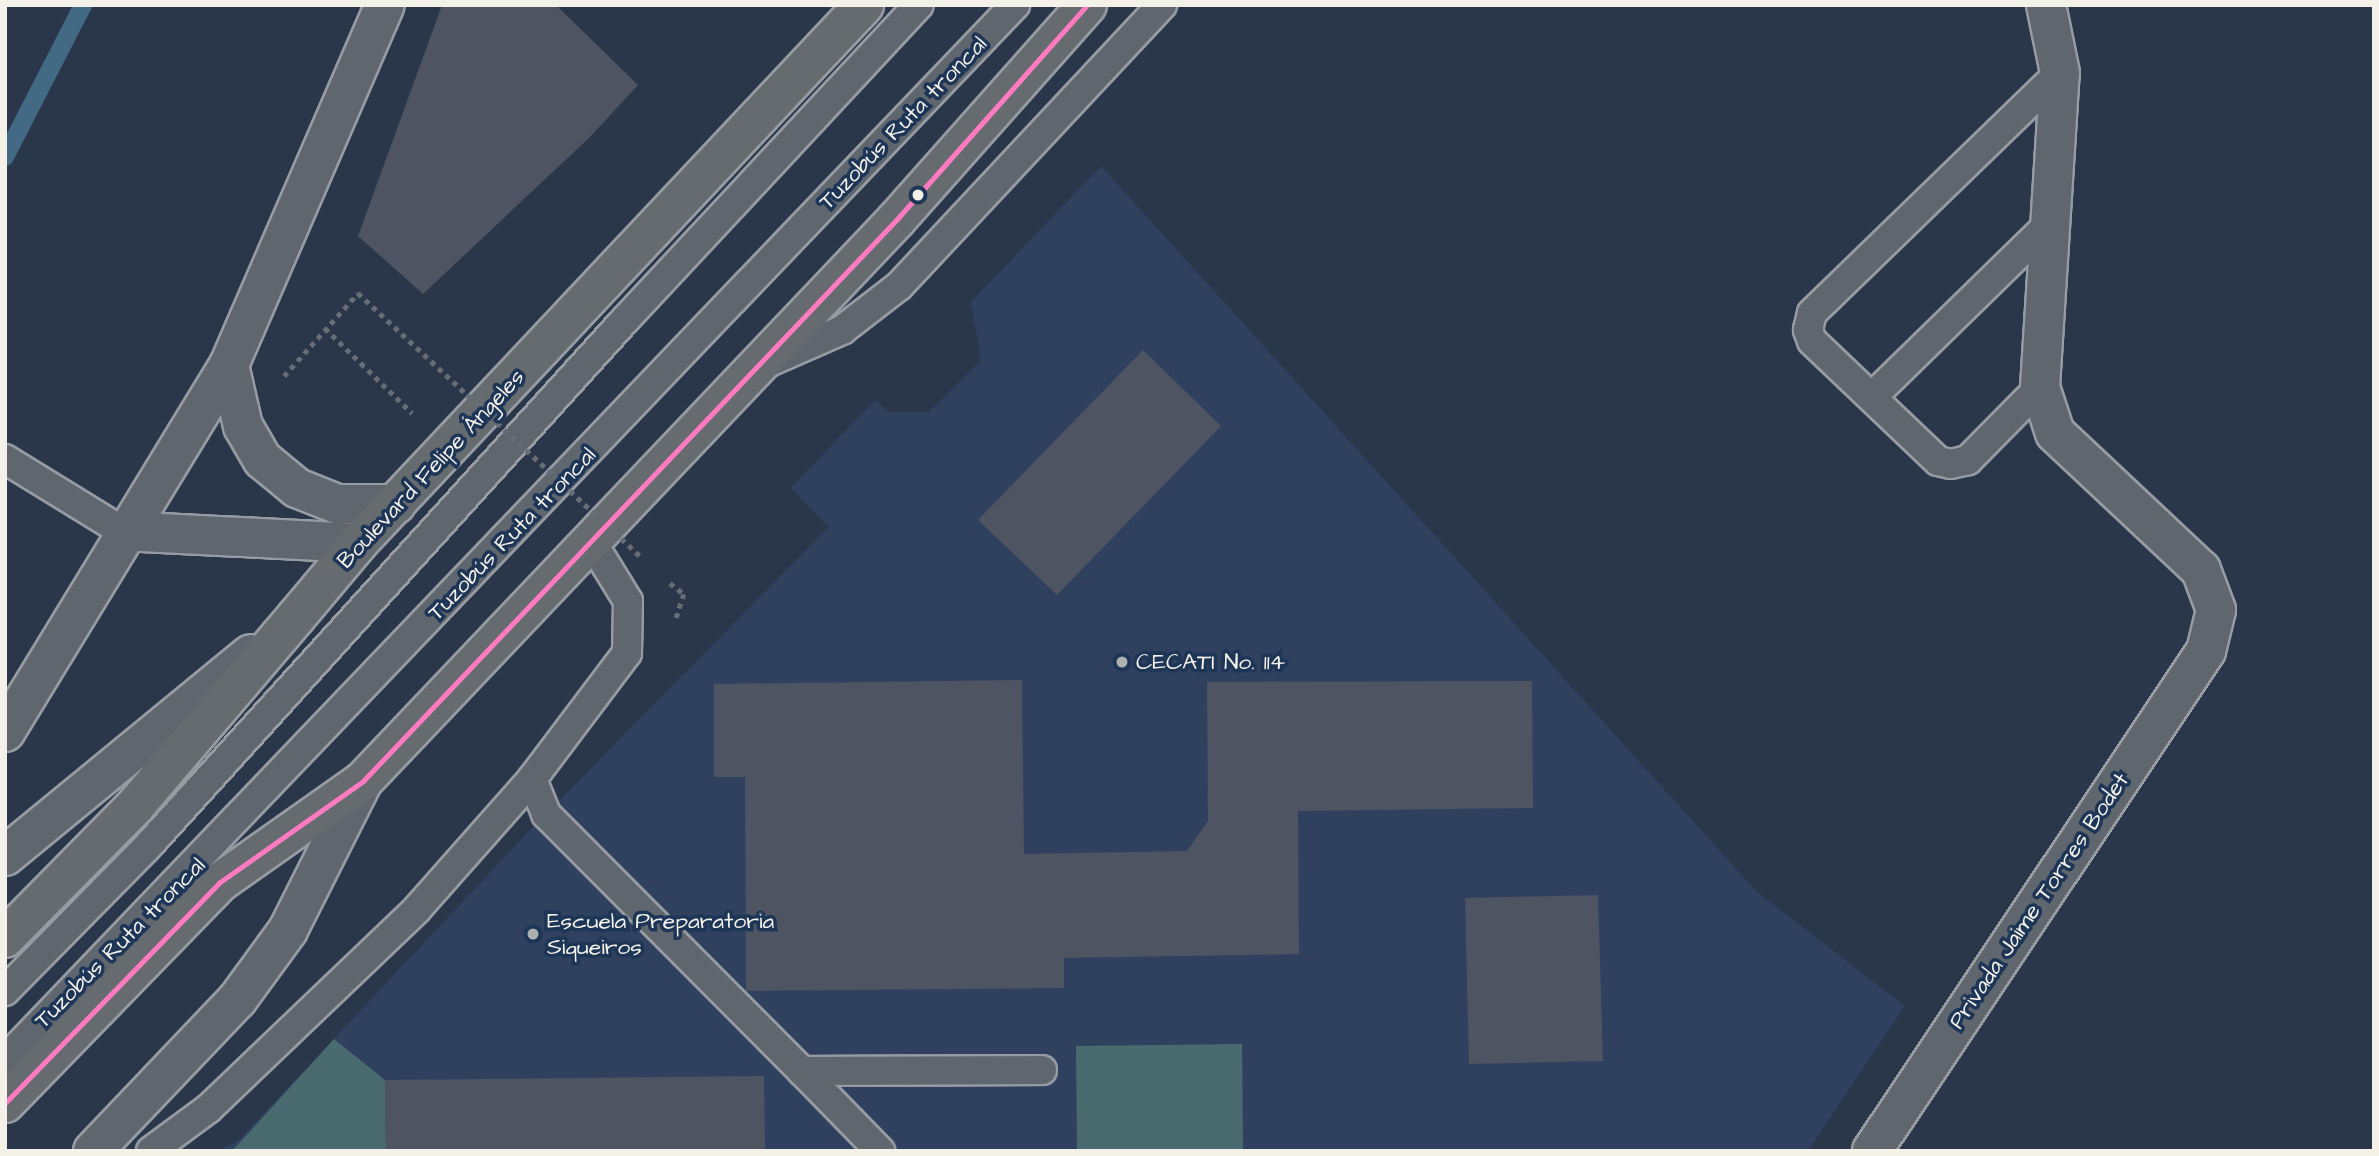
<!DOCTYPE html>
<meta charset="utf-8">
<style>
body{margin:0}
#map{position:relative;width:2379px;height:1156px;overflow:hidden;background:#2a374a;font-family:"Architects Daughter",sans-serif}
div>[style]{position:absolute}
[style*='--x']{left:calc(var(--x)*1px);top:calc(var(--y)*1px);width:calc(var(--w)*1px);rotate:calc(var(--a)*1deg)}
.built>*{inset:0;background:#304160}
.green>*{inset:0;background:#496b6f}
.stream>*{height:18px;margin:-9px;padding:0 9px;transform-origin:9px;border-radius:9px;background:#426a85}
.building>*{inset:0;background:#4e5462}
.path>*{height:4.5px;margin-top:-2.25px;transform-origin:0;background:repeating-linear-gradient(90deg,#666d76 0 5px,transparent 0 10px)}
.roads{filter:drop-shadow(2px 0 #979ca3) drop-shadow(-2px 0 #979ca3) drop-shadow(0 2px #979ca3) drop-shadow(0 -2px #979ca3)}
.service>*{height:28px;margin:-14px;padding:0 14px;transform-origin:14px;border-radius:14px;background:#60666e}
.minor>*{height:38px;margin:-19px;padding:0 19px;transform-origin:19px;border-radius:19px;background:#60666e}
.secondary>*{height:38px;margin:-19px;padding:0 19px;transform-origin:19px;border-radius:19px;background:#60666e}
.primary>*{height:38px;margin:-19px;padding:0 19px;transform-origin:19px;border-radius:19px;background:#666b6f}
.trunk>*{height:38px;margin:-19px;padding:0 19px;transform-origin:19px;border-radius:19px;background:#666b6f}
.path-bridge>*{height:4.5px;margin-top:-2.25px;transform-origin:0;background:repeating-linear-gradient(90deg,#666d76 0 5px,transparent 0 10px)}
.bus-1>*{height:5px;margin:-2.5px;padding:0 2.5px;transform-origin:2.5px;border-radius:2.5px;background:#fe7ac1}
.dots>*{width:19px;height:19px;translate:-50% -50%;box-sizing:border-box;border:4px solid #1d3557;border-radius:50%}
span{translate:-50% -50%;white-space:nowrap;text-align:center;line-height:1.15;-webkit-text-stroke:7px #1d3557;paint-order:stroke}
.street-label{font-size:23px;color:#f4f1e8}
.poi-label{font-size:23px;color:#f4f1e8}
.left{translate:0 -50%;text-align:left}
.frame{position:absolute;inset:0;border:7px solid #f4f1e8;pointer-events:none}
</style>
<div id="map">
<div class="built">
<i style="clip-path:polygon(1101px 166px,1757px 892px,1905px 1006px,1808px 1151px,217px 1151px,237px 1142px,531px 829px,829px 527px,791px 488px,875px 400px,888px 412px,929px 412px,981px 360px,971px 302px)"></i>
</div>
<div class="green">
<i style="clip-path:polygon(334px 1039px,385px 1080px,386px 1151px,232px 1151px)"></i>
<i style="clip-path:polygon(1242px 1044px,1243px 1151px,1077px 1151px,1076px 1046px)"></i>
</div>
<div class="stream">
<i style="--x:5;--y:157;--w:171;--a:-62.8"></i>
</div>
<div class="building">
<i style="clip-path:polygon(442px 5px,556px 5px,638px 85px,589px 138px,423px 294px,358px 236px)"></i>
<i style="clip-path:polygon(1143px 350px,1221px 426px,1057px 595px,978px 520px)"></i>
<i style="clip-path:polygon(1022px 680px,1024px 854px,1187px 851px,1208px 821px,1207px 682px,1532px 681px,1533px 808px,1298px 811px,1299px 954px,1064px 958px,1064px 988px,746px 991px,745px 777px,714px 777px,714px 684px)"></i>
<i style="clip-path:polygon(1598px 895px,1603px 1061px,1469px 1064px,1465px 898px)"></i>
<i style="clip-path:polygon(764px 1076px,765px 1151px,386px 1151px,385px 1080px)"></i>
</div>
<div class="path">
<i style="--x:325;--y:328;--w:122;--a:44.3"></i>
<i style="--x:284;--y:376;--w:111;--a:-48.3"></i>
<i style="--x:670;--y:583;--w:18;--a:38"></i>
<i style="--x:684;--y:594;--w:29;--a:108"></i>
</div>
<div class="roads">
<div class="service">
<i style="--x:767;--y:363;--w:82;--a:-23.7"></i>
<i style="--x:842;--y:330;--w:72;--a:-37.7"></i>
<i style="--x:899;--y:286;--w:385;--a:-46.9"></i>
<i style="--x:2040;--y:387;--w:103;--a:134.6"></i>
<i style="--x:1968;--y:460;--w:17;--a:167"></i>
<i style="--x:1951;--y:464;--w:13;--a:-167"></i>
<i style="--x:1938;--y:461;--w:174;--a:-136.4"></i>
<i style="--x:1812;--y:341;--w:12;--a:-110"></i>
<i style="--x:1808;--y:330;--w:17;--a:-77"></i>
<i style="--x:1812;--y:313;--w:345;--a:-44.1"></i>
<i style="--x:1872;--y:397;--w:249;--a:-44.3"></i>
<i style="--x:5;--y:459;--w:137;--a:31.6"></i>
<i style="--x:532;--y:779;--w:38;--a:68"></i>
<i style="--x:546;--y:814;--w:363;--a:45.1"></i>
<i style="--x:802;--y:1071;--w:240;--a:-0.2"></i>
<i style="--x:5;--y:991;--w:202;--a:-45.4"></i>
<i style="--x:147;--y:847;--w:710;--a:-47.8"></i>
<i style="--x:624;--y:321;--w:432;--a:-47"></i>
<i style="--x:5;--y:1060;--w:1461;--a:-46.25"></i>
<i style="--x:802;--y:1071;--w:112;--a:45.7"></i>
<i style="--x:151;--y:1151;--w:71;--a:-36.4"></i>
<i style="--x:208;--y:1109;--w:289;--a:-43.7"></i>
<i style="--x:417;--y:909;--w:174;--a:-48.5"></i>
<i style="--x:532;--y:779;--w:158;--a:-53"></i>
<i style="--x:627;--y:653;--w:52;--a:-88.9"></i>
<i style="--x:628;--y:601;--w:67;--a:-121.6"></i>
</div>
<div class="minor">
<i style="--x:229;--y:365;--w:63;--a:77.1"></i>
<i style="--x:243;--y:426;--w:39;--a:60"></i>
<i style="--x:263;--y:460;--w:44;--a:39.5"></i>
<i style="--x:297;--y:488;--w:43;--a:21.8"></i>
<i style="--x:337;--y:504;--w:59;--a:0"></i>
<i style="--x:122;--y:531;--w:236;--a:2.9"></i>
<i style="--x:5;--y:732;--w:430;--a:-58.6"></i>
<i style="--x:229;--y:365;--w:392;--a:-66.6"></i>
<i style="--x:1872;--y:1151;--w:601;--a:-56.26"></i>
<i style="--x:2206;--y:651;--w:42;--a:-76.3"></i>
<i style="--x:2216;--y:610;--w:43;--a:-110.6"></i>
<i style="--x:2201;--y:570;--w:200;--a:-136.8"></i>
<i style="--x:2055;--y:433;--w:48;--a:-108.1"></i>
<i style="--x:2040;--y:387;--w:315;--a:-86.4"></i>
<i style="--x:2060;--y:73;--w:69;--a:-101.6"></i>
</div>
<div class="secondary">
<i style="--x:5;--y:856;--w:318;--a:-39.4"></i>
<i style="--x:93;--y:1151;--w:209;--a:-46.4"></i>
<i style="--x:237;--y:1000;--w:87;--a:-53.9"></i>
<i style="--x:288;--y:930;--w:167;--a:-63.3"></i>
</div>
<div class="primary">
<i style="--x:296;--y:617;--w:97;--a:-50"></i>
<i style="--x:358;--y:543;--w:739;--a:-46.76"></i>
<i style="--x:363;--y:781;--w:775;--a:-46.46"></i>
<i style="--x:897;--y:219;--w:286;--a:-48.4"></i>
</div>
<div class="trunk">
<i style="--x:5;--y:938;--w:187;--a:-45.4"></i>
<i style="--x:136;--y:805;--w:247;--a:-49.6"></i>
<i style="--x:5;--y:1103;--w:308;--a:-45.8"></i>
<i style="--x:220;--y:882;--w:175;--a:-35.2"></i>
</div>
</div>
<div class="path-bridge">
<i style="--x:358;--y:293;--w:390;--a:43"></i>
</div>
<div class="bus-1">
<i style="--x:5;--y:1103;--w:308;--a:-45.8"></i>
<i style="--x:220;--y:882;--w:175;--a:-35.2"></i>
<i style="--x:363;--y:781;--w:775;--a:-46.46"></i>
<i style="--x:897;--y:219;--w:286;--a:-48.4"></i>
</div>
<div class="dots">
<i style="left:918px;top:195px;background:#f4f1e8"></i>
<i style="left:1122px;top:662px;background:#adb0b1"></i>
<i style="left:533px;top:934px;background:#adb0b1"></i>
</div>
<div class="street-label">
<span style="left:903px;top:123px;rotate:-46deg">Tuzobús Ruta troncal</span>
<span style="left:431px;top:469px;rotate:-47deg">Boulevard Felipe Ángeles</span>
<span style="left:512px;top:534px;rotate:-46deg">Tuzobús Ruta troncal</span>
<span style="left:2039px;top:901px;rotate:-56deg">Privada Jaime Torres Bodet</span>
<span style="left:120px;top:943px;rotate:-45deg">Tuzobús Ruta troncal</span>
</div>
<div class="poi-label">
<span class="left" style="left:1136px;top:662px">CECATI No. 114</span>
<span class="left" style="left:547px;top:934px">Escuela Preparatoria<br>Siqueiros</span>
</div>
<div class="frame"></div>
</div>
